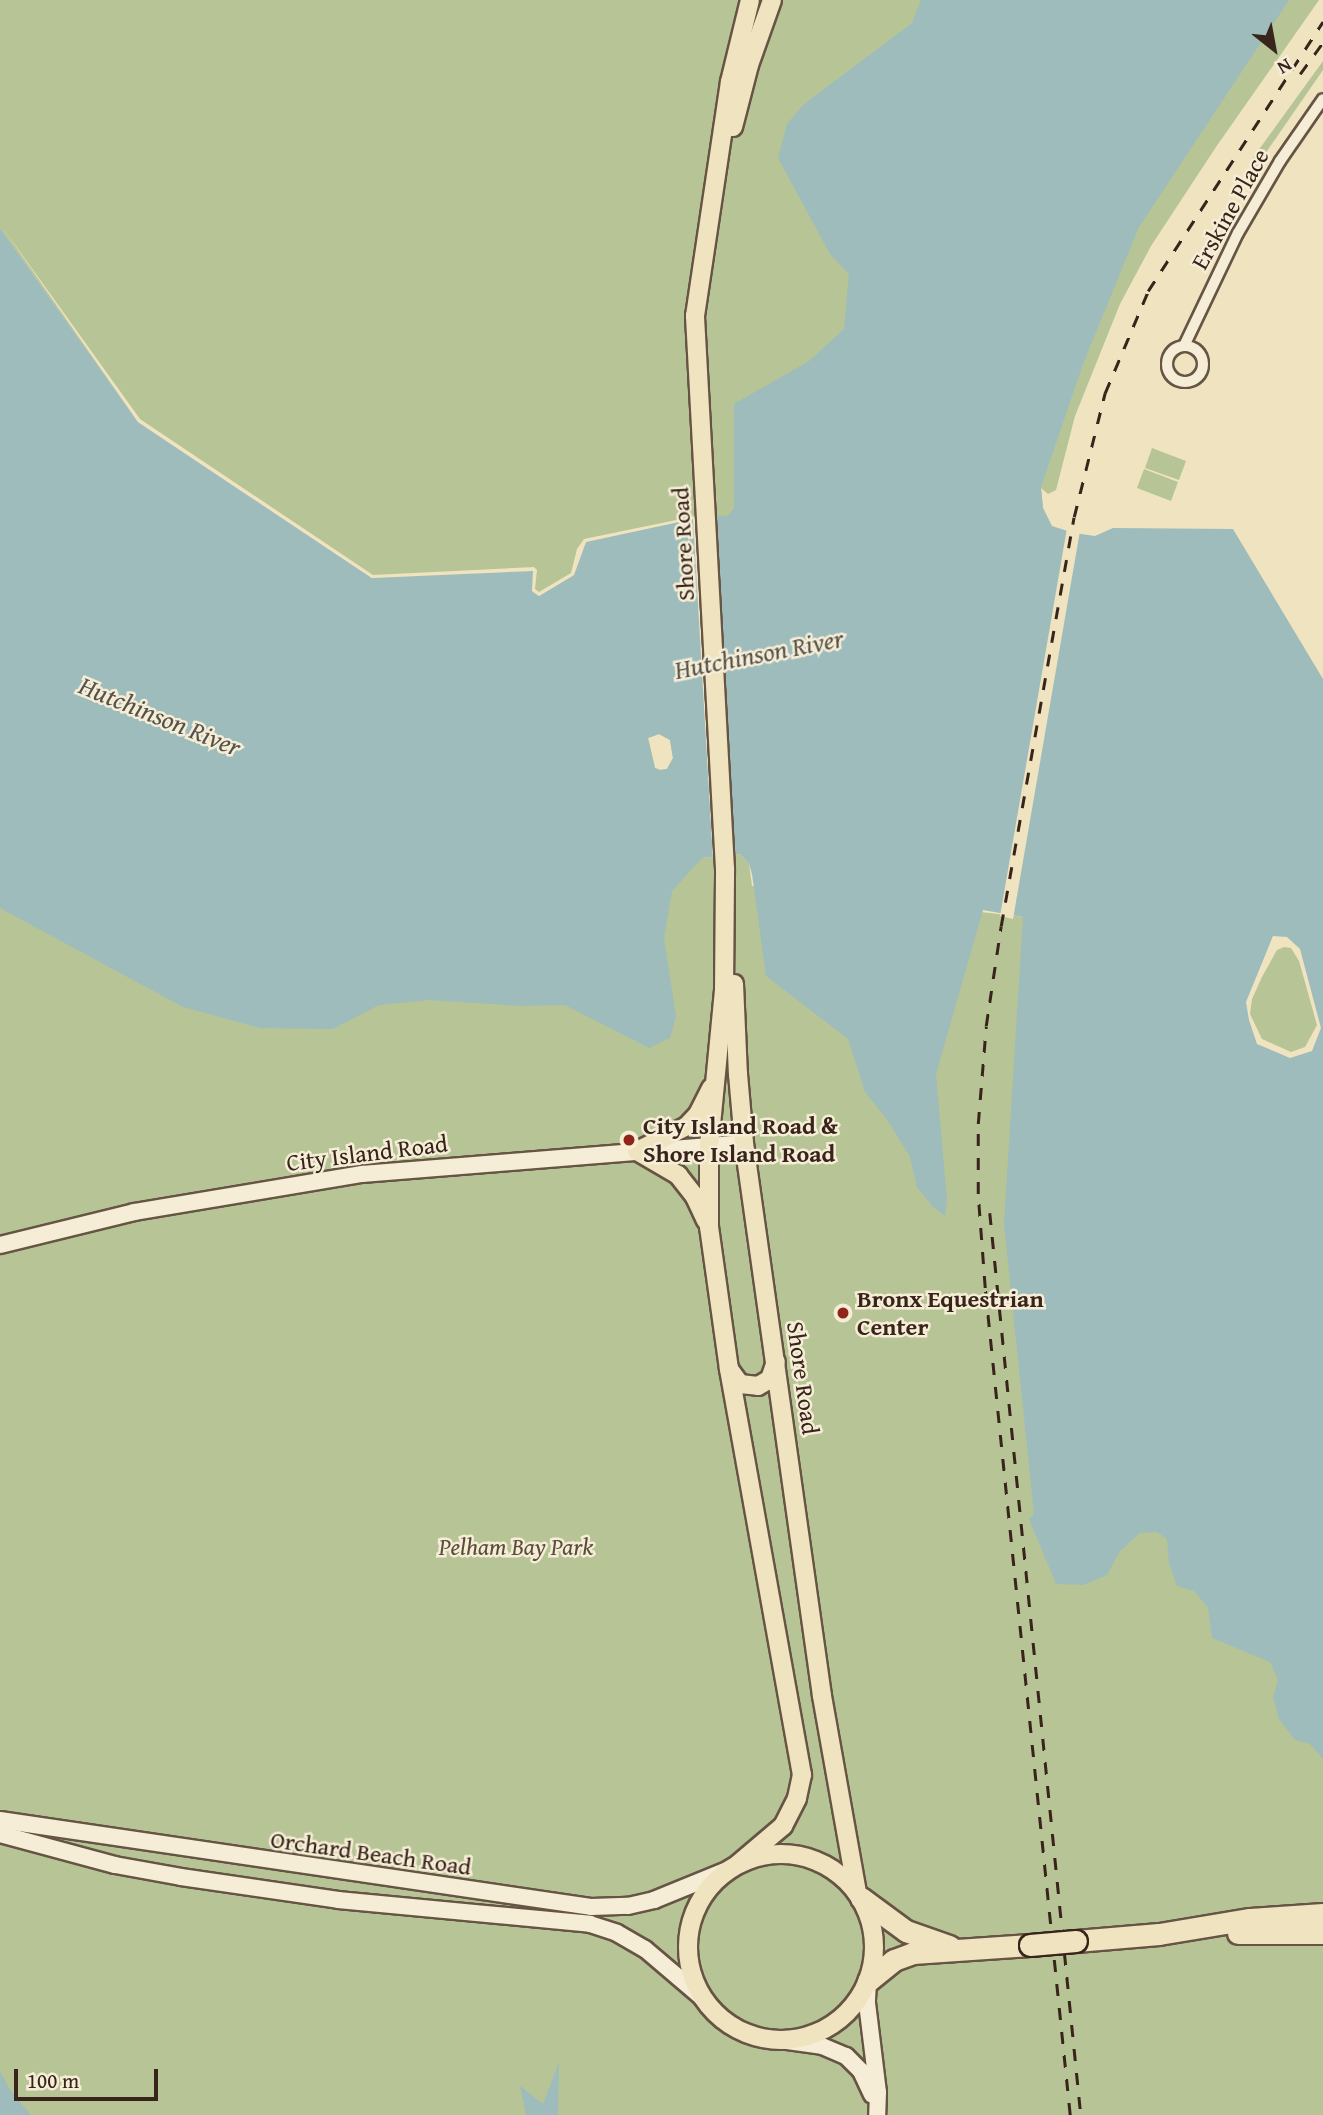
<!DOCTYPE html>
<style>
body{margin:0}
#map{position:relative;width:1323px;height:2115px;overflow:hidden;background:#f0e3c0;font-family:"Gentium Book Plus",serif}
div>[style]{position:absolute}
[style*='--x']{left:calc(var(--x)*1px);top:calc(var(--y)*1px);width:calc(var(--w)*1px);rotate:calc(var(--a)*1deg)}
.green>*{inset:0;background:#b7c495}
.water>*{inset:0;background:#9dbcbb}
.pier>*{inset:0;background:#f0e3c0}
.roads{filter:drop-shadow(2px 0 #665444) drop-shadow(-2px 0 #665444) drop-shadow(0 2px #665444) drop-shadow(0 -2px #665444)}
.street>*{height:10px;margin:-5px;padding:0 5px;transform-origin:5px;border-radius:5px;background:#f5edd6}
.street>.ring{margin:-5px;padding:0;box-sizing:content-box;background:none;border:10px solid #f5edd6;border-radius:50%}
.secondary>*{height:16px;margin:-8px;padding:0 8px;transform-origin:8px;border-radius:8px;background:#f5edd6}
.primary>*{height:18px;margin:-9px;padding:0 9px;transform-origin:9px;border-radius:9px;background:#f0e3c0}
.primary>.ring{margin:-9px;padding:0;box-sizing:content-box;background:none;border:18px solid #f0e3c0;border-radius:50%}
.highway>*{height:21px;margin:-10.5px;padding:0 10.5px;transform-origin:10.5px;border-radius:10.5px;background:#f0e3c0}
.rail>*{height:2.5px;margin-top:-1.25px;transform-origin:0;background:repeating-linear-gradient(90deg,#38241b 0 12px,transparent 0 24px)}
.bridges{filter:drop-shadow(2px 0 #38241b) drop-shadow(-2px 0 #38241b) drop-shadow(0 2px #38241b) drop-shadow(0 -2px #38241b)}
.highway-bridge>*{height:21px;margin:-10.5px;padding:0 10.5px;transform-origin:10.5px;border-radius:10.5px;background:#f0e3c0}
.dots>*{width:19px;height:19px;translate:-50% -50%;box-sizing:border-box;border:4px solid #f5edd6;border-radius:50%}
span{translate:-50% -50%;white-space:nowrap;text-align:center;line-height:1.15;-webkit-text-stroke:5px #f5edd6;paint-order:stroke}
.street-label{font-size:24px;color:#38241b}
.poi-label{font-size:24px;color:#38241b;font-weight:700}
.left{translate:0 -50%;text-align:left}
.park-label{font-size:24px;color:#584c3a;font-style:italic}
.water-label{font-size:26px;color:#56524b;font-style:italic}
.north{position:absolute;left:1239px;top:14px;width:70px;height:70px;-webkit-text-stroke:5px #f5edd6;paint-order:stroke;rotate:149deg;font-size:19px;font-weight:700;line-height:28px;text-align:center;color:#38241b}
.north::after{content:'';display:block;margin:auto;width:24px;height:32px;background:#38241b;clip-path:polygon(50% 0,100% 100%,50% 72%,0 100%)}
.scale{position:absolute;left:14px;top:2069px;width:144px;height:32px;box-sizing:border-box;border:4px solid #38241b;border-top:0;padding-left:9px;font-size:21px;line-height:24px;white-space:nowrap;color:#38241b;-webkit-text-stroke:5px #f5edd6;paint-order:stroke}
</style>
<div id="map">
<div class="green">
<i style="clip-path:polygon(0 0,1319px 0,1216px 147px,1151px 246px,1120px 304px,1075px 416px,1056px 490px,1048px 494px,1041px 488px,1043px 508px,1052px 527px,919px 444px,574px 575px,539px 596px,532px 591px,379px 580px,138px 422px,0 228px)"></i>
<i style="clip-path:polygon(1323px 61px,1323px 70px,1256px 167px,1250px 162px)"></i>
<i style="clip-path:polygon(1152px 448px,1186px 461px,1179px 480px,1145px 468px)"></i>
<i style="clip-path:polygon(1144px 469px,1178px 482px,1171px 501px,1137px 488px)"></i>
<i style="clip-path:polygon(evenodd,663px 733px,670px 738px,702px 858px,740px 854px,749px 864px,752px 886px,1024px 917px,1323px 1242px,1323px 2115px,0 2115px,0 873px,663px 733px,659px 734px,670px 740px,673px 758px,667px 769px,660px 770px,655px 768px,648px 738px,659px 734px)"></i>
<i style="clip-path:polygon(1284px 947px,1291px 948px,1299px 961px,1317px 1025px,1305px 1047px,1291px 1052px,1262px 1039px,1250px 1014px,1252px 999px,1262px 977px,1277px 950px)"></i>
</div>
<div class="water">
<i style="clip-path:polygon(evenodd,921px 0,1289px 0,1139px 227px,1083px 364px,1041px 487px,1043px 508px,1052px 526px,1074px 533px,1095px 536px,1113px 528px,1233px 529px,1323px 679px,1323px 1759px,1310px 1744px,1295px 1740px,1279px 1719px,1273px 1697px,1278px 1680px,1270px 1662px,1212px 1638px,1208px 1608px,1194px 1591px,1177px 1586px,1169px 1564px,1167px 1539px,1157px 1532px,1140px 1533px,1120px 1551px,1107px 1575px,1083px 1585px,1056px 1584px,1029px 1519px,1034px 1514px,1004px 1224px,1023px 917px,983px 910px,936px 1074px,947px 1200px,945px 1216px,933px 1207px,917px 1187px,910px 1157px,888px 1121px,865px 1092px,848px 1039px,766px 976px,752px 874px,749px 864px,740px 854px,702px 858px,672px 891px,664px 938px,676px 1016px,670px 1038px,649px 1048px,565px 1005px,520px 1006px,429px 1000px,379px 1005px,333px 1029px,260px 1028px,183px 1007px,0 908px,0 228px,138px 422px,372px 578px,533px 571px,532px 591px,539px 596px,574px 575px,586px 542px,711px 515px,728px 516px,734px 508px,734px 404px,809px 361px,844px 329px,849px 274px,830px 254px,778px 158px,787px 124px,804px 104px,912px 23px,921px 0,659px 734px,670px 740px,673px 758px,667px 769px,660px 770px,655px 768px,648px 738px,659px 734px,921px 0,1273px 936px,1287px 937px,1300px 949px,1321px 1028px,1312px 1051px,1290px 1058px,1257px 1044px,1249px 1020px,1246px 1002px,1273px 936px)"></i>
<i style="clip-path:polygon(559px 2062px,558px 2115px,526px 2115px,520px 2086px,543px 2104px)"></i>
<i style="clip-path:polygon(0 2071px,10px 2090px,31px 2115px,0 2115px)"></i>
</div>
<div class="pier">
<i style="clip-path:polygon(0 224px,140px 419px,373px 575px,534px 567px,537px 570px,535px 589px,539px 592px,571px 573px,577px 549px,584px 539px,715px 512px,735px 858px,713px 860px,693px 519px,586px 542px,574px 575px,539px 596px,532px 591px,533px 571px,372px 578px,138px 422px)"></i>
<i style="clip-path:polygon(1067px 528px,1080px 531px,1013px 919px,1000px 916px)"></i>
</div>
<div class="roads">
<div class="street">
<i style="--x:1184;--y:346;--w:125;--a:-64.5"></i>
<i style="--x:1238;--y:233;--w:83;--a:-59.7"></i>
<i style="--x:1280;--y:161;--w:75;--a:-55.3"></i>
<i class="ring" style="left:1167px;top:346px;width:26px;height:26px"></i>
</div>
<div class="secondary">
<i style="--x:0;--y:1245;--w:138;--a:-13.8"></i>
<i style="--x:134;--y:1212;--w:231;--a:-9.5"></i>
<i style="--x:362;--y:1174;--w:383;--a:-4.6"></i>
<i style="--x:0;--y:1820;--w:597;--a:8.37"></i>
<i style="--x:591;--y:1907;--w:37;--a:-2"></i>
<i style="--x:628;--y:1906;--w:27;--a:-13"></i>
<i style="--x:654;--y:1900;--w:82;--a:-22.2"></i>
<i style="--x:0;--y:1834;--w:119;--a:15.1"></i>
<i style="--x:115;--y:1865;--w:67;--a:10.3"></i>
<i style="--x:181;--y:1877;--w:159;--a:8.3"></i>
<i style="--x:338;--y:1900;--w:253;--a:5.4"></i>
<i style="--x:590;--y:1924;--w:28;--a:18"></i>
<i style="--x:617;--y:1933;--w:32;--a:30"></i>
<i style="--x:645;--y:1949;--w:79;--a:40.4"></i>
<i style="--x:868;--y:1981;--w:22;--a:93"></i>
<i style="--x:867;--y:2003;--w:90;--a:83"></i>
<i style="--x:878;--y:2092;--w:23;--a:92"></i>
<i style="--x:780;--y:2040;--w:42;--a:8.1"></i>
<i style="--x:822;--y:2046;--w:26;--a:23"></i>
<i style="--x:846;--y:2056;--w:21;--a:45"></i>
<i style="--x:861;--y:2071;--w:26;--a:65"></i>
</div>
<div class="primary">
<i style="--x:733;--y:127;--w:64;--a:-75.5"></i>
<i style="--x:749;--y:65;--w:69;--a:-70.5"></i>
<i style="--x:734;--y:984;--w:90;--a:87.5"></i>
<i style="--x:738;--y:1074;--w:69;--a:85"></i>
<i style="--x:744;--y:1143;--w:558;--a:81.97"></i>
<i style="--x:822;--y:1696;--w:199;--a:79.9"></i>
<i style="--x:637;--y:1151;--w:56;--a:-26.6"></i>
<i style="--x:687;--y:1126;--w:16;--a:-47"></i>
<i style="--x:698;--y:1114;--w:29;--a:-63"></i>
<i style="--x:637;--y:1151;--w:48;--a:30.3"></i>
<i style="--x:678;--y:1175;--w:28;--a:52"></i>
<i style="--x:695;--y:1197;--w:26;--a:65"></i>
<i style="--x:729;--y:1369;--w:19;--a:54"></i>
<i style="--x:740;--y:1384;--w:18;--a:6"></i>
<i style="--x:758;--y:1386;--w:14;--a:-30"></i>
<i style="--x:770;--y:1379;--w:18;--a:-71"></i>
<i class="ring" style="left:688px;top:1854px;width:168px;height:168px"></i>
<i style="--x:738;--y:1864;--w:59;--a:-40.2"></i>
<i style="--x:783;--y:1826;--w:31;--a:-63"></i>
<i style="--x:797;--y:1798;--w:24;--a:-78"></i>
<i style="--x:802;--y:1775;--w:413;--a:-100.2"></i>
<i style="--x:729;--y:1369;--w:143;--a:-98"></i>
<i style="--x:709;--y:1227;--w:81;--a:-90"></i>
<i style="--x:709;--y:1146;--w:156;--a:-84.5"></i>
<i style="--x:724;--y:991;--w:122;--a:-89.5"></i>
<i style="--x:725;--y:869;--w:554;--a:-93.11"></i>
<i style="--x:695;--y:316;--w:237;--a:-81.5"></i>
<i style="--x:730;--y:82;--w:84;--a:-76.3"></i>
</div>
<div class="highway">
<i style="--x:861;--y:1898;--w:56;--a:36.3"></i>
<i style="--x:906;--y:1931;--w:46;--a:19.2"></i>
<i style="--x:1238;--y:1933;--w:85;--a:0"></i>
<i style="--x:1076;--y:1941;--w:83;--a:-4.8"></i>
<i style="--x:1159;--y:1934;--w:92;--a:-9.4"></i>
<i style="--x:1250;--y:1919;--w:73;--a:-3.9"></i>
<i style="--x:868;--y:1981;--w:33;--a:-39"></i>
<i style="--x:894;--y:1960;--w:20;--a:-20"></i>
<i style="--x:913;--y:1953;--w:117;--a:-3.9"></i>
</div>
</div>
<div class="rail">
<i style="--x:1300;--y:74;--w:39;--a:-54"></i>
<i style="--x:990;--y:1213;--w:907;--a:84.24"></i>
<i style="--x:1070;--y:2115;--w:831;--a:-95.87"></i>
<i style="--x:985;--y:1288;--w:94;--a:-94.3"></i>
<i style="--x:978;--y:1194;--w:70;--a:-90"></i>
<i style="--x:978;--y:1124;--w:98;--a:-85.3"></i>
<i style="--x:986;--y:1026;--w:101;--a:-81.5"></i>
<i style="--x:1001;--y:926;--w:415;--a:-79.9"></i>
<i style="--x:1074;--y:517;--w:128;--a:-76"></i>
<i style="--x:1105;--y:393;--w:111;--a:-67.1"></i>
<i style="--x:1148;--y:291;--w:321;--a:-57"></i>
</div>
<div class="bridges">
<div class="highway-bridge">
<i style="--x:1030;--y:1945;--w:46;--a:-5"></i>
</div>
</div>
<div class="dots">
<i style="left:629px;top:1140px;background:#8f2418"></i>
<i style="left:843px;top:1313px;background:#8f2418"></i>
</div>
<div class="street-label">
<span style="left:1230px;top:209px;rotate:-61deg">Erskine Place</span>
<span style="left:683px;top:544px;rotate:-93deg">Shore Road</span>
<span style="left:367px;top:1153px;rotate:-7deg">City Island Road</span>
<span style="left:803px;top:1378px;rotate:82deg">Shore Road</span>
<span style="left:371px;top:1853px;rotate:8deg">Orchard Beach Road</span>
</div>
<div class="poi-label">
<span class="left" style="left:643px;top:1140px">City Island Road &amp;<br>Shore Island Road</span>
<span class="left" style="left:857px;top:1313px">Bronx Equestrian<br>Center</span>
</div>
<div class="park-label">
<span style="left:516px;top:1547px">Pelham Bay Park</span>
</div>
<div class="water-label">
<span style="left:759px;top:654px;rotate:-11deg">Hutchinson River</span>
<span style="left:160px;top:716px;rotate:22deg">Hutchinson River</span>
</div>
<div class="north">N</div>
<div class="scale">100 m</div>
</div>
